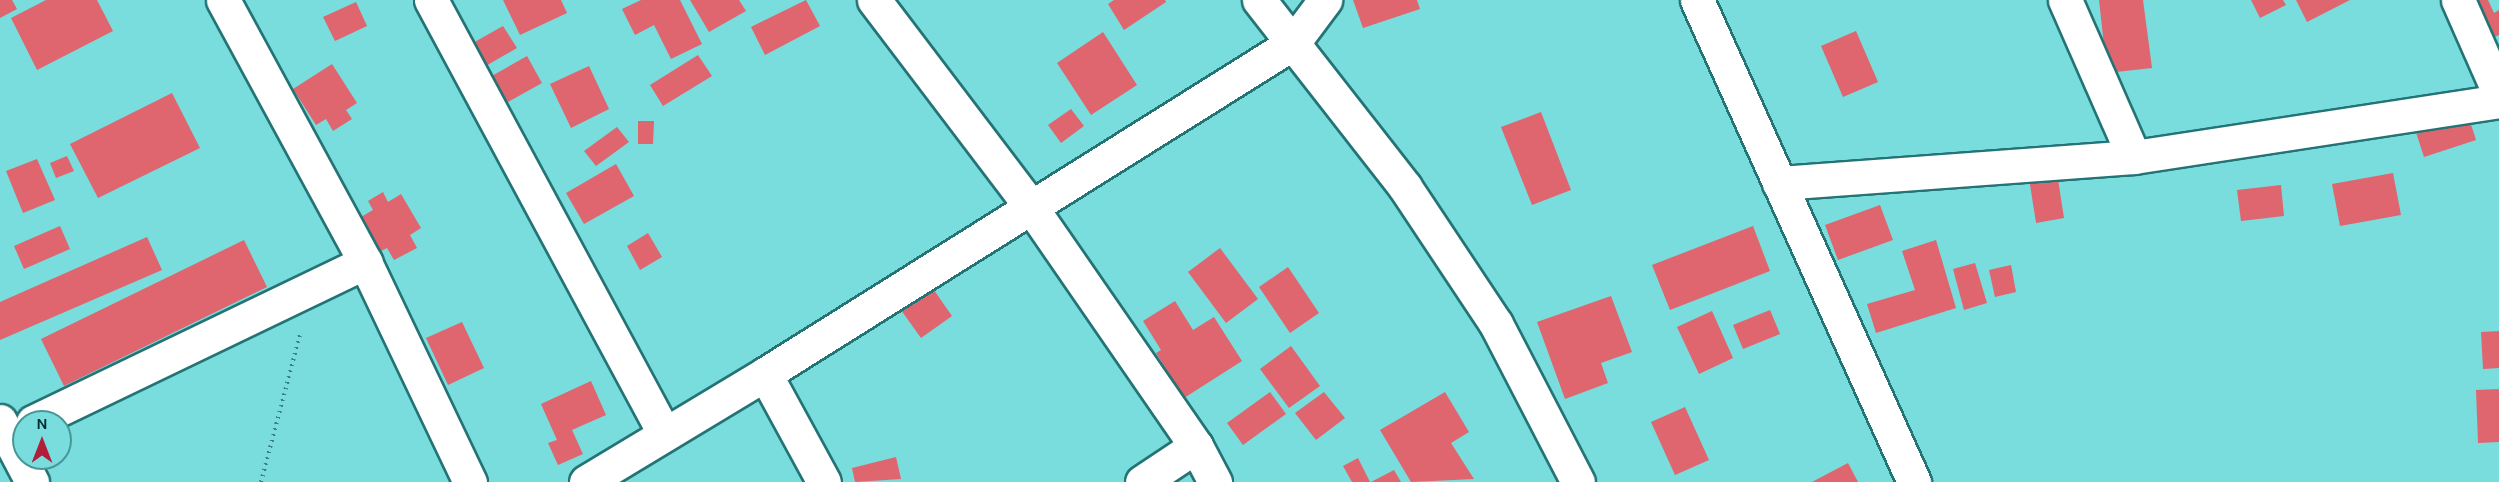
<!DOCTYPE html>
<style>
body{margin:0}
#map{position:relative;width:2499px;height:482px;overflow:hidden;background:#79dcdd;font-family:Karla,sans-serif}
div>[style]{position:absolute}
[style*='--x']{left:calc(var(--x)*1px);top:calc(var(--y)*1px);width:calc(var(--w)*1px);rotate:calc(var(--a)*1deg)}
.building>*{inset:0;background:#df656f}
.path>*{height:4px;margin-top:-2px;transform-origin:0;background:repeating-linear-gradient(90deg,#398081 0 1.5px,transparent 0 6px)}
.roads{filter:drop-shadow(2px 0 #247375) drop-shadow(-2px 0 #247375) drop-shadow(0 2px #247375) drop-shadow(0 -2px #247375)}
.minor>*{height:33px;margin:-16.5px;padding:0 16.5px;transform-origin:16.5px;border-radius:16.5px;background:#fff}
span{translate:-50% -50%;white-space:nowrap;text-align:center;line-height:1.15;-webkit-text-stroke:6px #79dcdd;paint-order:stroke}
.north{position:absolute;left:12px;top:410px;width:60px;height:60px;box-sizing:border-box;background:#79dcdd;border:2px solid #499697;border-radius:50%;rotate:0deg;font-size:16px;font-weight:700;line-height:24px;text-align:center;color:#002e2f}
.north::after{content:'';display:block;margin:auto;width:21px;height:27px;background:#b11e3b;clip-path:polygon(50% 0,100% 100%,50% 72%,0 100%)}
</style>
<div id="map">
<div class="building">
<i style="clip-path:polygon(0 0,12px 0,17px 9px,0 18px)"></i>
<i style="clip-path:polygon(46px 0,97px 0,113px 31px,37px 70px,11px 18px)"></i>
<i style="clip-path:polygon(503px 0,561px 0,567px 13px,520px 35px)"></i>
<i style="clip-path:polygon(641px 0,680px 0,702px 44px,671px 59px,654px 25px,635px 35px,622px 9px)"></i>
<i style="clip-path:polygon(690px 0,739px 0,746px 11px,709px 32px)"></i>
<i style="clip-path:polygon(806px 0,820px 26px,765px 55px,751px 27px)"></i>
<i style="clip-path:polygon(1114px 0,1165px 0,1166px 2px,1124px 30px,1108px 4px)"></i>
<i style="clip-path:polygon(1353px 0,1417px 0,1420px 9px,1363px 28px)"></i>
<i style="clip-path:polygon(2099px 0,2143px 0,2152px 68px,2107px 73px)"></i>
<i style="clip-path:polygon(2251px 0,2283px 0,2286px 5px,2260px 18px)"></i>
<i style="clip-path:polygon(2296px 0,2350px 0,2307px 22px)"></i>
<i style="clip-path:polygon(2465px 0,2488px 0,2494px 13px,2499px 10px,2499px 35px,2485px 41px)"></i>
<i style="clip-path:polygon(356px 2px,367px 26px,335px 41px,323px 17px)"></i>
<i style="clip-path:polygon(503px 26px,517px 48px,477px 71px,464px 48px)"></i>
<i style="clip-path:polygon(1856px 31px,1878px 82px,1843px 97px,1821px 46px)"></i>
<i style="clip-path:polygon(1103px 32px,1137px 85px,1091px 115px,1057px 63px)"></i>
<i style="clip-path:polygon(698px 55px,712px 76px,663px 106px,650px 85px)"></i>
<i style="clip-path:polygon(527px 56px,542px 83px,506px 103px,490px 77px)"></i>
<i style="clip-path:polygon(332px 64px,357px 103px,346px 110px,352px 119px,333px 131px,326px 119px,316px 125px,293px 89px)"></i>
<i style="clip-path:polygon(589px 66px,609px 109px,571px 128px,550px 84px)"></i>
<i style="clip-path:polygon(172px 93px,200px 148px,98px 198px,70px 144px)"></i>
<i style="clip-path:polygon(2465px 106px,2476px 140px,2424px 157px,2413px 123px)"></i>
<i style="clip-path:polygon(1071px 109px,1084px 126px,1061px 143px,1048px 125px)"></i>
<i style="clip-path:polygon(1541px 112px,1571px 190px,1532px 205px,1501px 127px)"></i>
<i style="clip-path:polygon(638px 121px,654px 121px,653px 144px,638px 144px)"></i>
<i style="clip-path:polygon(617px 127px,629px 142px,596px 166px,584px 151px)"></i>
<i style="clip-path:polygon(67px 156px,74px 171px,56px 178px,50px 163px)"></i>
<i style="clip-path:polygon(37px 159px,55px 200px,23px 213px,6px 171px)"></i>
<i style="clip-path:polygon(616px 164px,634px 196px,584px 224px,566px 193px)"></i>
<i style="clip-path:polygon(2057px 173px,2064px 218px,2036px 223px,2029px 178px)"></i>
<i style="clip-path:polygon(2393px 173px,2401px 215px,2340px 226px,2332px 184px)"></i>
<i style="clip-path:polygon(2281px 185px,2284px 216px,2241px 221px,2237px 190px)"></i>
<i style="clip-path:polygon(383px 192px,388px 202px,401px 194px,421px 228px,410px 235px,417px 248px,394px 260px,387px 248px,381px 251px,361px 217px,373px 210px,368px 201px)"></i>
<i style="clip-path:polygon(1880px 205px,1893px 240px,1838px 260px,1825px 225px)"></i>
<i style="clip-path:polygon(60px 226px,70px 249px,24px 269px,14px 246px)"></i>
<i style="clip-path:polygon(1753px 226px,1770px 271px,1670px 310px,1652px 265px)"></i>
<i style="clip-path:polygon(648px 233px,662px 257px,640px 270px,627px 246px)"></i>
<i style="clip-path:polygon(147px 237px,162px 270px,0 340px,0 302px)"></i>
<i style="clip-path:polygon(244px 240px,267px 287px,64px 386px,41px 339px)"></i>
<i style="clip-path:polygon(1936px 240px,1956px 308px,1876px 333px,1867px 304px,1915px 290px,1902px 251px)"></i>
<i style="clip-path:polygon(1220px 248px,1258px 299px,1226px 323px,1188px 272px)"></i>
<i style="clip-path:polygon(1975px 263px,1987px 303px,1964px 310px,1953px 269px)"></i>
<i style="clip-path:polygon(2011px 265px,2016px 292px,1995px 297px,1989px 270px)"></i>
<i style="clip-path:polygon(1288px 267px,1319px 313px,1290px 333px,1259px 287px)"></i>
<i style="clip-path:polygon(927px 280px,952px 316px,921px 338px,896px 303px)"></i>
<i style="clip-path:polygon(1611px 296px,1632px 352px,1601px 363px,1608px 383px,1565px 399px,1537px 322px)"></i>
<i style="clip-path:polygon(1175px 301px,1193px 330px,1214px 317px,1242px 361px,1184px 398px,1156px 353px,1161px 350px,1143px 321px)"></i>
<i style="clip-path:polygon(1770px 310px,1780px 334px,1743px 349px,1733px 325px)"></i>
<i style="clip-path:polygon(1712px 311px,1733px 358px,1699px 374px,1677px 327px)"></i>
<i style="clip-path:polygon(462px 322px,484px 368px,448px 385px,426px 338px)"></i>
<i style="clip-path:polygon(2499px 331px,2499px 368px,2483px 369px,2481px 332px)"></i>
<i style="clip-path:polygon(1291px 346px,1320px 386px,1289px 408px,1260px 369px)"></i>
<i style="clip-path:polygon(591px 381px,606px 415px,572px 430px,583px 454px,558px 465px,548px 443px,557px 440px,541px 404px)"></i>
<i style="clip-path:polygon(2499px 389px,2499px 442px,2478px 443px,2476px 390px)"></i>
<i style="clip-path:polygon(1270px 392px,1286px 414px,1243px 445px,1227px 423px)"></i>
<i style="clip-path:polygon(1324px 392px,1345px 418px,1316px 440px,1295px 413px)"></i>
<i style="clip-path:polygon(1445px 392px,1469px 432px,1451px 443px,1474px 479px,1411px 482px,1380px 430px)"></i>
<i style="clip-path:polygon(1685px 407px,1709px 460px,1675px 475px,1651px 422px)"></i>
<i style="clip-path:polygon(896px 457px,901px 479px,855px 482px,852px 468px)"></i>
<i style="clip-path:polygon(1358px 458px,1370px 482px,1352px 482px,1343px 466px)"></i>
<i style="clip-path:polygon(1848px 463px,1858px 482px,1812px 482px)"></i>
<i style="clip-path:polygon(1394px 470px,1401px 482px,1371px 482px)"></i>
</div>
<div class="path">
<i style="--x:261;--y:482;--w:153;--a:-75.2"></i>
</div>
<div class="roads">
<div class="minor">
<i style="--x:223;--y:0;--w:298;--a:61.5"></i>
<i style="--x:365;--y:262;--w:244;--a:64.5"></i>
<i style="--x:431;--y:0;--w:493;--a:61.7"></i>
<i style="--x:874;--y:0;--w:260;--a:52.8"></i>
<i style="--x:1031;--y:207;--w:290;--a:55.4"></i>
<i style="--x:1196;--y:446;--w:41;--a:62.2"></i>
<i style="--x:1259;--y:0;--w:237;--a:52"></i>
<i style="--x:1405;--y:187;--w:164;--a:56.4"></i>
<i style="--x:1496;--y:324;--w:178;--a:62.6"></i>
<i style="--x:1697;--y:0;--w:529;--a:65.76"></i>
<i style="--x:2065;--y:0;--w:171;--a:66.3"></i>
<i style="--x:2458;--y:0;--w:102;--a:66.2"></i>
<i style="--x:1779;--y:183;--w:356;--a:-4.2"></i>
<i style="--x:2134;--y:157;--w:369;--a:-8.7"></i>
<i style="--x:765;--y:374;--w:123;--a:61.4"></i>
<i style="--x:0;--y:421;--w:69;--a:62.3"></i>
<i style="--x:33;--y:422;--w:369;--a:-25.7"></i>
<i style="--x:586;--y:482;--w:209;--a:-31.1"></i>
<i style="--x:765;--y:374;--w:623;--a:-32.08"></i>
<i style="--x:1293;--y:43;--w:54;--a:-53.3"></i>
<i style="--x:1142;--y:482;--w:65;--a:-33.7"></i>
</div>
</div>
<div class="north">N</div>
</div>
